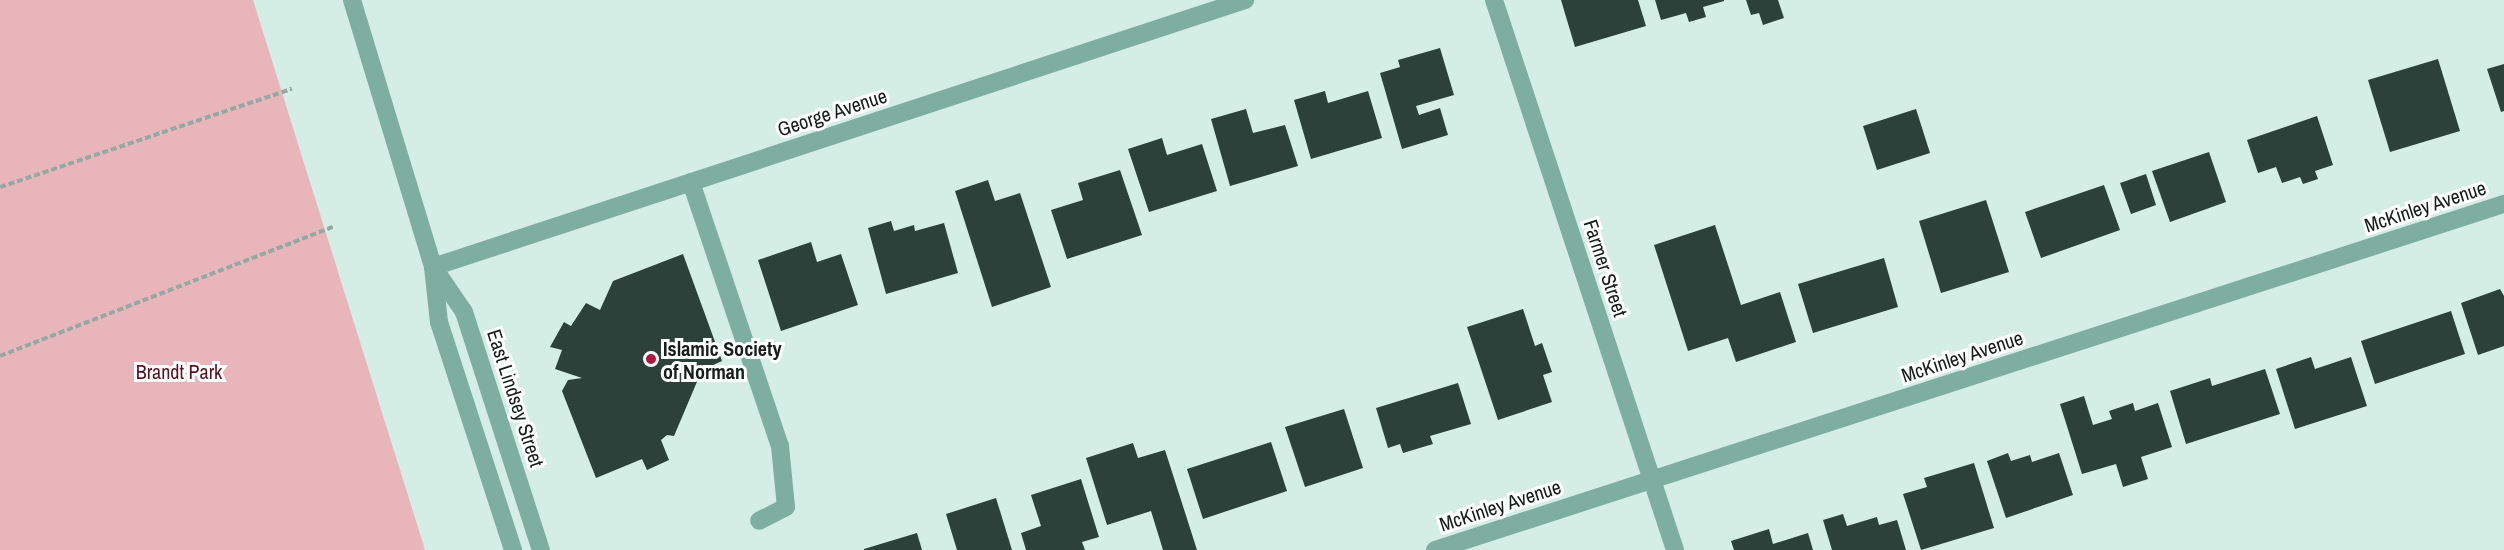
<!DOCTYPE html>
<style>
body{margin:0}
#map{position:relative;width:2504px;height:550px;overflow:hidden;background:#d4ede5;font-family:"Archivo Narrow",sans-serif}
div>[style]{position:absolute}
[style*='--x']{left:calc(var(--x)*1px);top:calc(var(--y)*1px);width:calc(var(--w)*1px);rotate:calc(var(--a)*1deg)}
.green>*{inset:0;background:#e8b5ba}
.building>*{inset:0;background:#2d413b}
.path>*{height:4px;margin-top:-2px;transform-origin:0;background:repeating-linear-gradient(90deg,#95a9a2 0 6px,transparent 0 9px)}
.minor>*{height:18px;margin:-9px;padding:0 9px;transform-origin:9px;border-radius:9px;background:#7eae9f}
.dots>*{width:16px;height:16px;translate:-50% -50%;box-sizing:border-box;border:3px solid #fff;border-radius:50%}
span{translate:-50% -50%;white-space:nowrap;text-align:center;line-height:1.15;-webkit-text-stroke:6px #fff;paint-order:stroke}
.street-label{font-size:20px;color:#151e1b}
.poi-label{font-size:20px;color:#151e1b;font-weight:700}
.left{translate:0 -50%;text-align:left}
.park-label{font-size:20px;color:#551422}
</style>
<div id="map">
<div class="green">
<i style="clip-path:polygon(0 0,253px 0,425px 550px,0 550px)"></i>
</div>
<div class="building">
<i style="clip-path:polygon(1561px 0,1638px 0,1646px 26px,1575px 47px)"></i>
<i style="clip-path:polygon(1655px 0,1724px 0,1724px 1px,1703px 7px,1706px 17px,1689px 22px,1686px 13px,1661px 20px)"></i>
<i style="clip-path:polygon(1746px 0,1778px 0,1784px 18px,1763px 25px,1759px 13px,1751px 15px)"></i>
<i style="clip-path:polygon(1440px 48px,1454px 95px,1416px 106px,1419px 115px,1440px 108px,1448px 135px,1402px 149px,1380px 73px,1400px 67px,1398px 60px)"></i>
<i style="clip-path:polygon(2438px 59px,2460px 131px,2390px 152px,2368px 80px)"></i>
<i style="clip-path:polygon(2504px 64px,2504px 111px,2501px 112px,2487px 69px)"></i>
<i style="clip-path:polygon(1325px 91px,1328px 103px,1368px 91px,1382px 138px,1311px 159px,1294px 100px)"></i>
<i style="clip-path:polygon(1246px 109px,1253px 133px,1285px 125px,1298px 166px,1230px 186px,1211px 119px)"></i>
<i style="clip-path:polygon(1916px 109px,1930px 153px,1877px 170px,1863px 126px)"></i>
<i style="clip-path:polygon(2317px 116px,2333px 165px,2315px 171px,2318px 179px,2303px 184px,2300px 177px,2282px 183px,2276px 167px,2258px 173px,2247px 140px)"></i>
<i style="clip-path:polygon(1162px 138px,1167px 155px,1202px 144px,1217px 191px,1149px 212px,1128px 149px)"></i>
<i style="clip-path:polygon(2209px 152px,2226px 202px,2170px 222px,2152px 171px)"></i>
<i style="clip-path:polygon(1120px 170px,1142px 235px,1067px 259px,1051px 210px,1083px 200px,1078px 183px)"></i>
<i style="clip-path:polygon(2146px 174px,2156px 205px,2131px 214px,2120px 183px)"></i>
<i style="clip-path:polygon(988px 180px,995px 201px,1020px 193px,1051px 287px,992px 307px,955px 191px)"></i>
<i style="clip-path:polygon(2104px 185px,2120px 230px,2041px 258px,2025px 212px)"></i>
<i style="clip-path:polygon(1986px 200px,2009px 272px,1941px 293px,1919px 221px)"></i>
<i style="clip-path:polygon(891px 221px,894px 231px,914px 225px,915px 231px,944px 223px,958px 273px,886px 294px,868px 228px)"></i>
<i style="clip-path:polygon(1715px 225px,1741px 305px,1780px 292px,1796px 342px,1736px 362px,1728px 338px,1688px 351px,1654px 245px)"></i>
<i style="clip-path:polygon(811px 242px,817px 262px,841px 254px,858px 305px,781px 331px,758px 260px)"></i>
<i style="clip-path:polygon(683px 254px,722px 361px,702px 370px,674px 436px,667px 435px,661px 440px,669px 460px,647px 470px,642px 459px,596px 478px,562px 391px,568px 380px,582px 378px,555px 369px,562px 350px,550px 347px,564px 322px,571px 326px,586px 303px,600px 310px,613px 281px)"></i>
<i style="clip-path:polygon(1884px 258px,1898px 307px,1813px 333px,1798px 284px)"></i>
<i style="clip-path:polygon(2500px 289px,2504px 296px,2504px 346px,2478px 355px,2461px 303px)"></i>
<i style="clip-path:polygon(1523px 309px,1535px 346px,1542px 343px,1552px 372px,1543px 375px,1552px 402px,1498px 420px,1467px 327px)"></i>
<i style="clip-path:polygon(2451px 311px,2465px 354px,2375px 384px,2361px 341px)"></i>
<i style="clip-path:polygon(2311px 357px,2315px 369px,2351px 357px,2367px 406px,2295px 429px,2276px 369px)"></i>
<i style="clip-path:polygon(2265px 369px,2280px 414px,2186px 444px,2170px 391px,2210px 378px,2212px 386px)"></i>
<i style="clip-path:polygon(1458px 383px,1471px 424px,1430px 436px,1433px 444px,1403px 453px,1400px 444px,1388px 448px,1376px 408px)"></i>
<i style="clip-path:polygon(2084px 396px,2093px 425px,2112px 419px,2109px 411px,2133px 403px,2135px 411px,2158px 403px,2172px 447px,2141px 457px,2148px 479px,2123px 487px,2116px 464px,2082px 474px,2060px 404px)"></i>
<i style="clip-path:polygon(1344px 409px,1363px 468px,1305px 487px,1285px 427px)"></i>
<i style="clip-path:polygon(1271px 442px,1287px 491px,1203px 519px,1187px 469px)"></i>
<i style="clip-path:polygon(1133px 443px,1138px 458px,1165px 450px,1197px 550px,1163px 550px,1151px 511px,1107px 525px,1086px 458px)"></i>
<i style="clip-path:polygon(2008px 453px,2011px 461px,2030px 455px,2032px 462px,2059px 453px,2073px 495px,2006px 518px,1987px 461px)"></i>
<i style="clip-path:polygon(1974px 463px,1994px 528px,1921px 550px,1903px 494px,1927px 487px,1924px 478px)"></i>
<i style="clip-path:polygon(1081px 479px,1099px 537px,1082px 542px,1085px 550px,1026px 550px,1021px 533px,1041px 526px,1031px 495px)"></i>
<i style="clip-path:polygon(996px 498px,1012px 550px,957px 550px,946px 514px)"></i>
<i style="clip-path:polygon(1843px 514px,1847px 526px,1877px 517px,1879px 525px,1897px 520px,1906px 550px,1832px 550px,1823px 520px)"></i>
<i style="clip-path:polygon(1769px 529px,1773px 544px,1808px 533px,1813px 550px,1734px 550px,1731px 541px)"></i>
<i style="clip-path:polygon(917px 533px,922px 550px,864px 550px,864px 549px)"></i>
</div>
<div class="path">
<i style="--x:0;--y:187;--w:308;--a:-18.6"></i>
<i style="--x:0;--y:356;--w:357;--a:-21.2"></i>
</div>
<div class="minor">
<i style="--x:352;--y:0;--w:279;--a:73.1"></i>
<i style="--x:433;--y:267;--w:55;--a:83.8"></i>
<i style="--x:439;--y:322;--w:240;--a:72"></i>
<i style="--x:1494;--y:0;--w:579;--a:71.78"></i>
<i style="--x:691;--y:182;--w:279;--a:71.4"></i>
<i style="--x:780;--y:446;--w:61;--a:84.4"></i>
<i style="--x:786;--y:507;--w:30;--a:153"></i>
<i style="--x:433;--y:267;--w:855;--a:-18.2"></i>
<i style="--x:434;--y:268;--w:53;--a:55.7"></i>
<i style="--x:464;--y:312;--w:250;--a:72.1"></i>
<i style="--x:1435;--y:550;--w:1124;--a:-17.94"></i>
</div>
<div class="dots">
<i style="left:651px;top:359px;background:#ac1742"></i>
</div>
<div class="street-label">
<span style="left:832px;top:112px;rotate:-18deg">George Avenue</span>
<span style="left:2425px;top:206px;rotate:-18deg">McKinley Avenue</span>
<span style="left:1606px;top:268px;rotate:72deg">Farmer Street</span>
<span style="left:1962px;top:356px;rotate:-18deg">McKinley Avenue</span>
<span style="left:516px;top:398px;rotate:72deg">East Lindsey Street</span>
<span style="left:1500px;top:505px;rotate:-18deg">McKinley Avenue</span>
</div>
<div class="poi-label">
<span class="left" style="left:663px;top:360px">Islamic Society<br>of Norman</span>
</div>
<div class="park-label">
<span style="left:179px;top:371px">Brandt Park</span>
</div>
</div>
